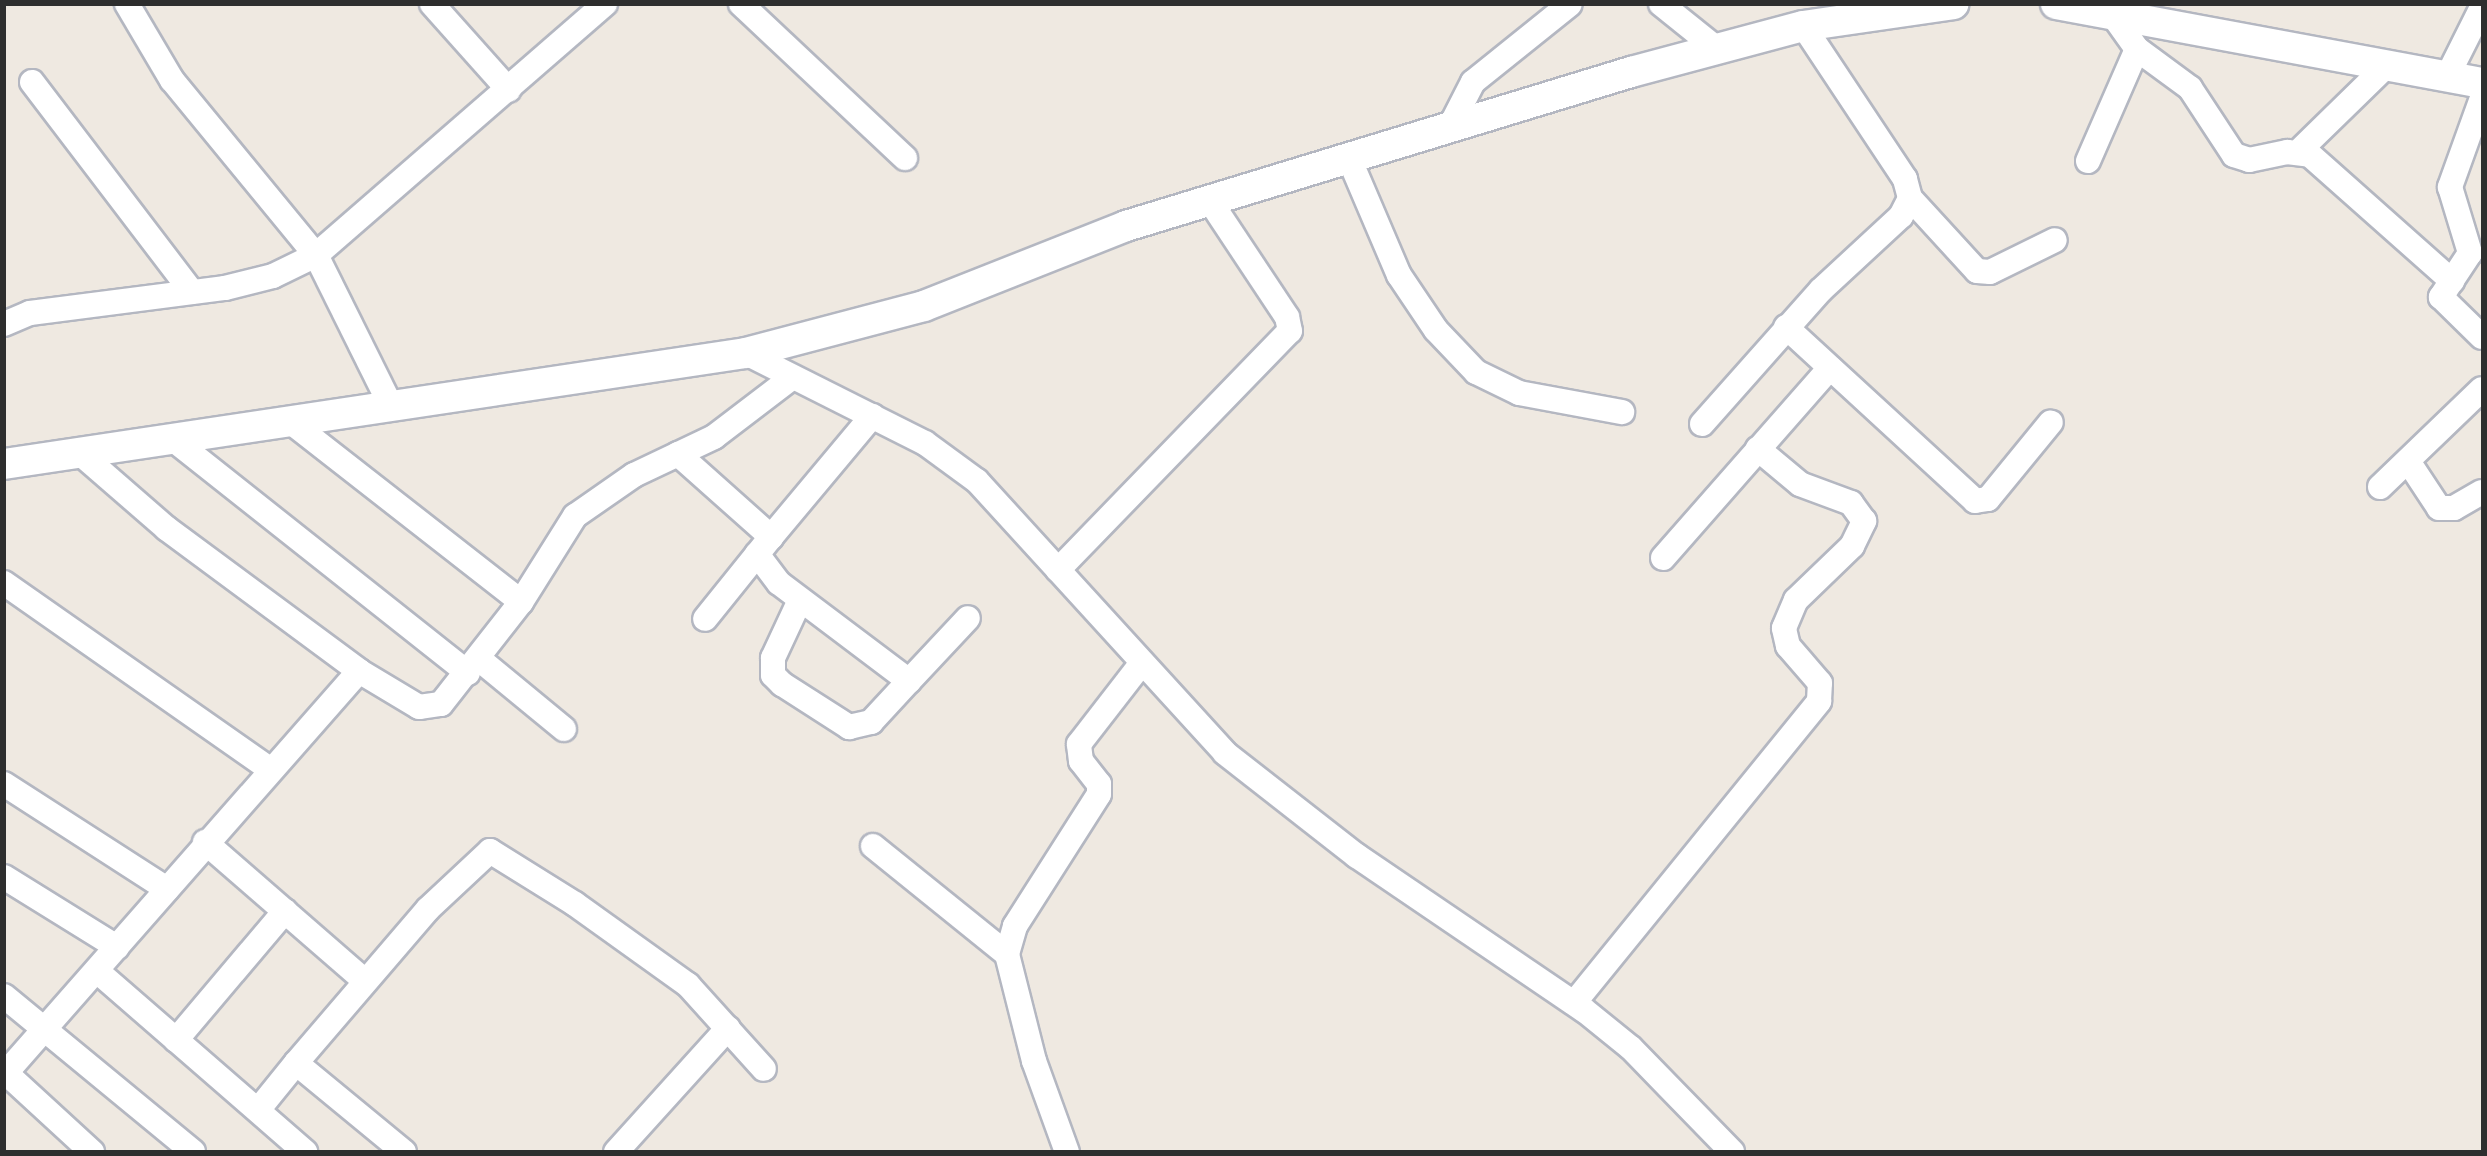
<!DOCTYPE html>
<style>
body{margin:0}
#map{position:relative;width:2487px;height:1156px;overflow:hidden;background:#efe9e1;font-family:"Public Sans",sans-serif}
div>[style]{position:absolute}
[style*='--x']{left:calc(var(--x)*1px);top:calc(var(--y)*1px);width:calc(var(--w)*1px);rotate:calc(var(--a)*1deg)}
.roads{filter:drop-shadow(2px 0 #b4b7c1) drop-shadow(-2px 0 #b4b7c1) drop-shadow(0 2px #b4b7c1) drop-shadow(0 -2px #b4b7c1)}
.minor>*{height:24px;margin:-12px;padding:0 12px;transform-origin:12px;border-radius:12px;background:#fff}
.tertiary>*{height:30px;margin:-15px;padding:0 15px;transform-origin:15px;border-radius:15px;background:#fff}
span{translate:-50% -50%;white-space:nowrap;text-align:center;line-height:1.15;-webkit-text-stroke:6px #fff;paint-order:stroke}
.frame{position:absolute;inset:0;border:6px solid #2e2e2e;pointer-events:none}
</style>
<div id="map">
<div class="roads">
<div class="minor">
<i style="--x:127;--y:4;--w:88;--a:59.4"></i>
<i style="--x:172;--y:80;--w:227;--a:50.6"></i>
<i style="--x:316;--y:255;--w:166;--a:63.6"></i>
<i style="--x:432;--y:4;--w:115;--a:48.2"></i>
<i style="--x:741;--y:4;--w:225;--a:43.2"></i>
<i style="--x:1661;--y:4;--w:70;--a:38.7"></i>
<i style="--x:2112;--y:14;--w:43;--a:54.5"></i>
<i style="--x:2137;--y:49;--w:66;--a:36.3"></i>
<i style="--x:2190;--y:88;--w:80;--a:56.7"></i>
<i style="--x:2234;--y:155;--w:16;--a:18"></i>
<i style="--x:2249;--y:160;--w:39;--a:-12"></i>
<i style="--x:2287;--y:152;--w:23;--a:7"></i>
<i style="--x:2310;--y:155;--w:190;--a:41.6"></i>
<i style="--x:2447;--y:77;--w:78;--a:-63.4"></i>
<i style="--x:32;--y:82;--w:264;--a:52.7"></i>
<i style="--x:2482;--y:98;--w:95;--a:109.8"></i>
<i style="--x:2450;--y:187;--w:69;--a:73.1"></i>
<i style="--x:2470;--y:253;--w:53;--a:123.4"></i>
<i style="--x:2441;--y:297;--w:57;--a:44.3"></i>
<i style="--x:1451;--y:125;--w:48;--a:-62.9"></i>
<i style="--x:1473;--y:82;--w:124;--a:-38.8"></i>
<i style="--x:2298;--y:152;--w:123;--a:-44.3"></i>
<i style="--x:1349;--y:158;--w:127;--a:66.9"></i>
<i style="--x:1399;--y:275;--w:66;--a:56.1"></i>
<i style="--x:1436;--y:330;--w:58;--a:46.4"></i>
<i style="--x:1476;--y:372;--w:48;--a:26"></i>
<i style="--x:1519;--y:393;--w:105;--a:10.5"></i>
<i style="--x:2088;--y:161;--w:122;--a:-66.4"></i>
<i style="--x:1910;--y:198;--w:99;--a:47.5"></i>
<i style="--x:1977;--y:271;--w:13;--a:4"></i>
<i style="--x:1990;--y:272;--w:72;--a:-26.2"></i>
<i style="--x:4;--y:324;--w:28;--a:-23"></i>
<i style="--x:30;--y:313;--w:197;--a:-7.3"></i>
<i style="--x:225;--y:288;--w:49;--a:-14"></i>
<i style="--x:273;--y:276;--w:48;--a:-26"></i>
<i style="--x:316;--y:255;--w:383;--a:-41"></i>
<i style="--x:1786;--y:327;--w:257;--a:42.6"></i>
<i style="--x:1975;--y:501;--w:13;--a:-9"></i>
<i style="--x:1988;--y:499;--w:99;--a:-50.7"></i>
<i style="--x:746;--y:353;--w:200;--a:26.7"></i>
<i style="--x:925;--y:443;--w:64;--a:36.2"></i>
<i style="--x:977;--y:481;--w:368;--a:47.6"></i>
<i style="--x:1225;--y:753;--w:167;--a:38"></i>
<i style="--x:1357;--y:856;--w:274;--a:34.2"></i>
<i style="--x:1584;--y:1010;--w:60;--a:39"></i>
<i style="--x:1631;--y:1048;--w:145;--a:45.8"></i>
<i style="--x:291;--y:422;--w:292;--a:38"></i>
<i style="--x:1702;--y:424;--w:179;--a:-48.4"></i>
<i style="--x:1821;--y:290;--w:109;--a:-42.8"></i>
<i style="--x:1901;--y:216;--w:20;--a:-63"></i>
<i style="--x:1910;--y:198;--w:20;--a:-105"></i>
<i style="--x:1905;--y:179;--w:182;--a:-123.6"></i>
<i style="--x:174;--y:440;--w:375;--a:38.4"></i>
<i style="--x:81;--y:454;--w:113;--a:41"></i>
<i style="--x:166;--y:528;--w:240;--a:36.5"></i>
<i style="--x:678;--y:454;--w:125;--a:41.7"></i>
<i style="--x:771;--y:537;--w:105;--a:128.8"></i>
<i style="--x:2408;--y:461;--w:56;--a:56.6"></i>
<i style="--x:2439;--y:508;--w:15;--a:0"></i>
<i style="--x:2454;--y:508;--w:32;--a:-30"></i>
<i style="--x:2380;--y:487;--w:141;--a:-43.9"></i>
<i style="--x:771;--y:537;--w:158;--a:-50.1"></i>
<i style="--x:757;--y:554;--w:36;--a:53"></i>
<i style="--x:779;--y:583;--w:163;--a:37"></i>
<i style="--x:909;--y:681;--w:86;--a:-46.9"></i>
<i style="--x:1663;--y:558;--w:253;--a:-48.7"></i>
<i style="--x:1058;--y:570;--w:333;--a:-45.9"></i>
<i style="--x:1290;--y:331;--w:14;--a:-102"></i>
<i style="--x:1287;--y:317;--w:139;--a:-123.6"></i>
<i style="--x:4;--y:583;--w:326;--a:35"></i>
<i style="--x:800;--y:600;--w:64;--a:115"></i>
<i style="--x:773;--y:658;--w:17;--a:90"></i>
<i style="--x:773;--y:675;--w:13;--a:45"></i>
<i style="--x:782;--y:684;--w:80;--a:32.7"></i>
<i style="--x:849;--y:727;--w:23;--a:-13"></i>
<i style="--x:871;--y:722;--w:56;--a:-47.2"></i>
<i style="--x:479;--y:659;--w:110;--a:39.5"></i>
<i style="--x:4;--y:784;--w:194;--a:32.8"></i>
<i style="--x:205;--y:842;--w:211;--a:41"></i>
<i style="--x:873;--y:846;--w:172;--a:38.9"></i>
<i style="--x:4;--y:877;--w:133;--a:31.8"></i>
<i style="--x:97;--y:971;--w:276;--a:41"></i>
<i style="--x:4;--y:996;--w:245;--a:39.5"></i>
<i style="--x:1574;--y:1003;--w:389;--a:-50.9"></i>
<i style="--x:1819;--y:701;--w:18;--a:-87"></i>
<i style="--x:1820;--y:683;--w:49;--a:-130.9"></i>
<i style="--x:1788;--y:646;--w:18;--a:-103"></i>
<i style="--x:1784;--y:628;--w:30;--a:-67"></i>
<i style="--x:1796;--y:600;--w:78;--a:-44"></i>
<i style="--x:1852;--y:546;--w:28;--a:-64"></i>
<i style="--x:1864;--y:521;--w:22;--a:-126"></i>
<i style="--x:1851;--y:503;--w:54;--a:-159.6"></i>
<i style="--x:1800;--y:484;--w:55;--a:-140.2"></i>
<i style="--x:176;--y:1040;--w:169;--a:-49.8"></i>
<i style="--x:6;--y:1073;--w:117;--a:42.6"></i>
<i style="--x:4;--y:1075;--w:538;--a:-48.69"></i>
<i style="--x:359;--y:671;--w:70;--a:31"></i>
<i style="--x:419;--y:707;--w:22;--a:-8"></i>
<i style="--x:441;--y:704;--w:130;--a:-51.9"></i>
<i style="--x:521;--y:602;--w:102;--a:-57.9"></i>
<i style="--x:575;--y:516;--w:72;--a:-34.8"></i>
<i style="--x:634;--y:475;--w:89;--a:-25.4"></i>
<i style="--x:714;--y:437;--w:96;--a:-37.3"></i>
<i style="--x:258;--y:1110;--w:60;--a:-51"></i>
<i style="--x:404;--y:1152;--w:140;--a:-140.5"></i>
<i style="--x:296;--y:1063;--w:203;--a:-49.4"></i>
<i style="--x:428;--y:909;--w:85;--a:-43.1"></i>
<i style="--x:490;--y:851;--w:100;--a:31.9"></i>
<i style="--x:575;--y:904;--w:139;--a:35.6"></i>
<i style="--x:688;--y:985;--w:113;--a:47.9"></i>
<i style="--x:616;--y:1152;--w:167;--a:-47.9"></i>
<i style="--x:1067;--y:1152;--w:97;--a:-109.9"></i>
<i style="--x:1034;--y:1061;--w:110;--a:-104.2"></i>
<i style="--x:1007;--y:954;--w:29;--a:-74"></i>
<i style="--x:1015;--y:926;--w:156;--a:-57.5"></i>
<i style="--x:1099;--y:794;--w:10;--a:-90"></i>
<i style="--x:1099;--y:784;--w:29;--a:-128"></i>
<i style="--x:1081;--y:761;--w:17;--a:-97"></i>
<i style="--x:1079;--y:744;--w:101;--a:-52.2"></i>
</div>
<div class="tertiary">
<i style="--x:2056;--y:4;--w:433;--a:10.5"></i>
<i style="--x:4;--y:464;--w:750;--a:-8.51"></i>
<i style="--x:746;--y:353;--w:184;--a:-14.8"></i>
<i style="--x:924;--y:306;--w:217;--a:-21.6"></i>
<i style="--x:1126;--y:226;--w:528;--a:-16.96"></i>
<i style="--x:1631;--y:72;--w:178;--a:-15"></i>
<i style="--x:1803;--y:26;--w:152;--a:-8.3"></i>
</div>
</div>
<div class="frame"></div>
</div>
